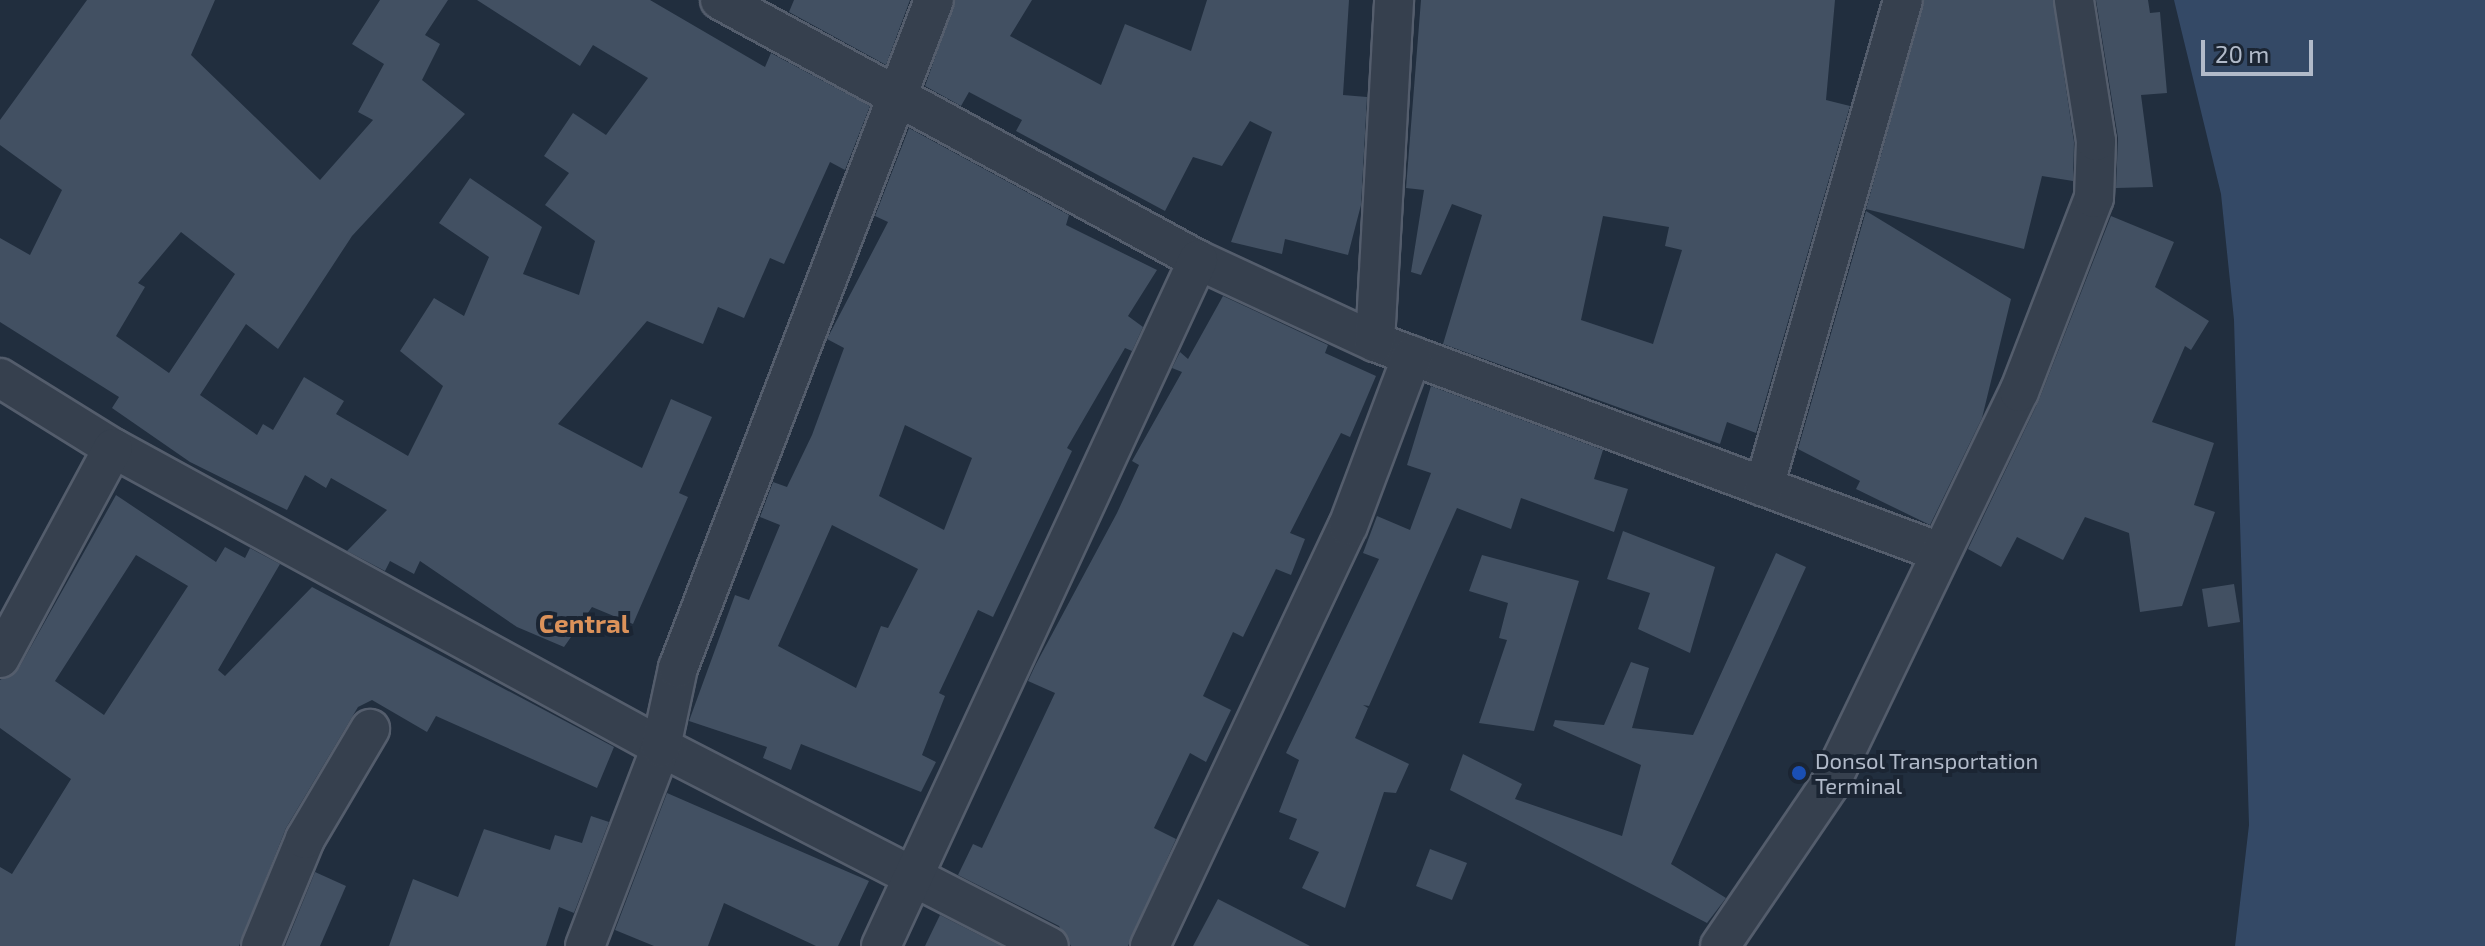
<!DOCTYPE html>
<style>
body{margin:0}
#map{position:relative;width:2485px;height:946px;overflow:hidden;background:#212e3e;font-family:"Exo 2",sans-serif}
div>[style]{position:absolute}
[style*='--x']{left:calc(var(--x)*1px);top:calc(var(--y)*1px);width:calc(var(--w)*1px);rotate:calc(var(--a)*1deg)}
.water>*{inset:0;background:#344966}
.building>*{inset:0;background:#425062}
.roads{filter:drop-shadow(2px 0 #545d6c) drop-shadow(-2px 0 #545d6c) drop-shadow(0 2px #545d6c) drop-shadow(0 -2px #545d6c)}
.minor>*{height:38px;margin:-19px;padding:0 19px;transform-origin:19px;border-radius:19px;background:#36404e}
.dots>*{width:22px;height:22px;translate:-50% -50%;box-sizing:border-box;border:4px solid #1b2533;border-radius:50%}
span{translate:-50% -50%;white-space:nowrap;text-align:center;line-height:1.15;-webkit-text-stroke:8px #1b2533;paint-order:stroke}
.poi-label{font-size:22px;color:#b1bac9}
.left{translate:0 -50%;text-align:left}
.quarter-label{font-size:26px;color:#dc925a;font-weight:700}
.scale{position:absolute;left:2201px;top:40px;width:112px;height:36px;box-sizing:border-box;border:4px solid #b1bac9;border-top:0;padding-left:10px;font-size:24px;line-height:28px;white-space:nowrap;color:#b1bac9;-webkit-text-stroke:6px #1b2533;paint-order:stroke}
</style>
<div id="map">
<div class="water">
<i style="clip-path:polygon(2174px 0,2485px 0,2485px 946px,2235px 946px,2249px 825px,2234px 320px,2221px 194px)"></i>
</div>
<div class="building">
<i style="clip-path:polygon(evenodd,87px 0,215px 0,191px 55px,320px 180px,373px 120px,358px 112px,384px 64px,352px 44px,380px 0,448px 0,425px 35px,440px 44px,422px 80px,465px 114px,352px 236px,278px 349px,246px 324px,200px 395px,257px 435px,263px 424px,273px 430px,304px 377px,344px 401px,336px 414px,408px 456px,443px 386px,400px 351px,434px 298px,464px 316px,489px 257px,439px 223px,470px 178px,542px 227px,523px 274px,579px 295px,595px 241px,545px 205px,569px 173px,544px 156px,573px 113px,606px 135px,648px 78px,593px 45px,580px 66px,477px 0,650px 0,765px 67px,771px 53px,870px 106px,845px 170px,830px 162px,784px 264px,770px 258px,744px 318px,718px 307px,703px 344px,647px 321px,558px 424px,642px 468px,671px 399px,712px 417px,679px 493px,688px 497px,633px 624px,592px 607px,564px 647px,517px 627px,420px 561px,414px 574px,390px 561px,385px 571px,347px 551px,387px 510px,331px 478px,326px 488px,305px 475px,287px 510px,190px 462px,112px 408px,119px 397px,0 322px,0 238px,30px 255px,62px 190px,0 145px,0 120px,87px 0,181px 232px,235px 274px,169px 373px,116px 336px,145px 287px,138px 283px,181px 232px)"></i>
<i style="clip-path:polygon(794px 0,910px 0,886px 65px,789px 12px)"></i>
<i style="clip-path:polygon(955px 0,1032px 0,1010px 36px,1101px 85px,1125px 24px,1191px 51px,1207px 0,1349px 0,1343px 95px,1367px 97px,1361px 205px,1348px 255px,1285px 239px,1282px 254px,1231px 242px,1272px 132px,1250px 121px,1222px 166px,1193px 157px,1165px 211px,1016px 131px,1022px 120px,969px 92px,961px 106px,925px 86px)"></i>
<i style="clip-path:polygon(evenodd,1421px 0,1835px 0,1826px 100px,1850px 106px,1756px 433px,1727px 422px,1720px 444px,1443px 344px,1482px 215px,1452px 204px,1421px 275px,1411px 272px,1424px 190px,1406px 188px,1421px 0,1603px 216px,1669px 227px,1665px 246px,1682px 250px,1653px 344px,1581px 320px,1603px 216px)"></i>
<i style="clip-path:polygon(1924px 0,2053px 0,2074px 142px,2073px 181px,2042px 176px,2024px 249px,1866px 209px)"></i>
<i style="clip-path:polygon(2096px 0,2148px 0,2150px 13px,2160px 12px,2167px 93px,2141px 95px,2153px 187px,2116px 188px,2118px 138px)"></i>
<i style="clip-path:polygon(evenodd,909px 128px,1069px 215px,1066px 225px,1157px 270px,1128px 316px,1143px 327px,1132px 351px,1125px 348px,1067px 448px,1072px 451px,993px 617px,978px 610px,939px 693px,945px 696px,922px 755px,936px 762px,921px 792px,801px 744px,791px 770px,763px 758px,767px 747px,689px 721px,735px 595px,749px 600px,780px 525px,760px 517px,773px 482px,787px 487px,812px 435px,844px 348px,827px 339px,888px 222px,875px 216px,909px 128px,905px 425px,972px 458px,944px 530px,879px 496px,905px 425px,909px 128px,832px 525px,918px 569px,888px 628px,881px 626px,856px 688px,778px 646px,832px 525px)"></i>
<i style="clip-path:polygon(1866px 211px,2011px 299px,1982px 418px,1930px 525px,1856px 489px,1860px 481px,1798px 449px)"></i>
<i style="clip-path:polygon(2111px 216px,2174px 242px,2155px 287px,2209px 321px,2191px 350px,2185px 346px,2152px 422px,2214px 443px,2194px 505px,2215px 512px,2182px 606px,2140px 612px,2129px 533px,2085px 517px,2063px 560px,2017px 537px,2001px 567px,1968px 549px,2039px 400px)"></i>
<i style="clip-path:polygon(1223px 296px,1328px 345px,1325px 353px,1376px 376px,1350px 437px,1341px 433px,1290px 533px,1305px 539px,1291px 575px,1276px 569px,1243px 637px,1233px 632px,1203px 696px,1231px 710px,1206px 762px,1190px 753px,1154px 828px,1176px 839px,1128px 946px,1071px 946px,1059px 926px,958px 875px,973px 844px,982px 848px,1055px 693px,1028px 681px,1036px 664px,1117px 513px,1139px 465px,1132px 461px,1182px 372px,1172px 368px,1180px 352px,1188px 359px)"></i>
<i style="clip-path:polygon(1431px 386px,1603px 450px,1594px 479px,1628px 489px,1614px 532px,1521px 498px,1511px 529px,1457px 508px,1369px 706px,1363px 705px,1368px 708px,1355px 738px,1409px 764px,1396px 793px,1384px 792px,1345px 908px,1302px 888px,1319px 852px,1289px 839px,1297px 819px,1279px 812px,1299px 760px,1286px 753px,1379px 559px,1363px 553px,1377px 516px,1410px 530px,1431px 473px,1407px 465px)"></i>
<i style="clip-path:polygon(evenodd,116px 495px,216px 562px,225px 547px,245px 558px,250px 548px,280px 564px,218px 670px,225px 676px,312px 587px,614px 747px,597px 788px,436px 716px,427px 732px,372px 700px,358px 707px,286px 828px,239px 946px,0 946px,0 867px,12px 874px,71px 779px,0 728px,0 680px,19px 668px,116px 495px,136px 555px,188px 586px,104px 715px,55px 681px,136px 555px)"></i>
<i style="clip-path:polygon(1623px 531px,1715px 567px,1690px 653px,1638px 629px,1650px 593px,1607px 579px)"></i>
<i style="clip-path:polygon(1776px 553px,1806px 567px,1671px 864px,1726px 898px,1707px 923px,1450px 790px,1463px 754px,1522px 784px,1515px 799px,1622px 836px,1641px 765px,1553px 726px,1555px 720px,1604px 725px,1631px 662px,1649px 668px,1632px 728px,1693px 735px)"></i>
<i style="clip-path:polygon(1482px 555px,1579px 581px,1534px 731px,1479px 723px,1507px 640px,1499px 638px,1508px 603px,1469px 591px)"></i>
<i style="clip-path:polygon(2234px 584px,2240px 622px,2208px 627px,2202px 589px)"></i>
<i style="clip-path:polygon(667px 793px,869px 881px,838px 946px,816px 946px,724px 903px,708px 946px,654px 946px,615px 930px)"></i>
<i style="clip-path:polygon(591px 816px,609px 822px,574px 913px,559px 907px,546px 946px,389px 946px,413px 879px,458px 897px,484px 829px,550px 850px,555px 835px,582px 843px)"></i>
<i style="clip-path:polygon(1430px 849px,1467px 863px,1452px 900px,1416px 886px)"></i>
<i style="clip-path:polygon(315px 872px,346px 886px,320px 946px,285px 946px)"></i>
<i style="clip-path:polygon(1218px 899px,1310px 946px,1193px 946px)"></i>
<i style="clip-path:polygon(940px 915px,1001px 946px,925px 946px)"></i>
</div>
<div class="roads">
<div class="minor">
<i style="--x:720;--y:0;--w:544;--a:28.54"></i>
<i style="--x:1198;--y:260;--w:195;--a:24.9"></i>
<i style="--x:1375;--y:342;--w:600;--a:20.4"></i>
<i style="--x:1375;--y:342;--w:343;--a:-86.8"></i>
<i style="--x:0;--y:378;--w:133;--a:31.8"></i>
<i style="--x:113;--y:448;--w:624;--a:28.62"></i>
<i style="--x:661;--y:747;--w:436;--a:27.2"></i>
<i style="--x:1764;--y:487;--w:506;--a:-74.07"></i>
<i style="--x:0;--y:658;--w:238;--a:-61.7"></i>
<i style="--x:261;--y:946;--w:116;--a:-67.6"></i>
<i style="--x:305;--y:839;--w:128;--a:-59.4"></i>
<i style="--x:585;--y:946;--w:213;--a:-69.1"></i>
<i style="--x:661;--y:747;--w:81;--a:-77.9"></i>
<i style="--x:678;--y:668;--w:715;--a:-69.03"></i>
<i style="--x:881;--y:946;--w:756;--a:-65.2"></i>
<i style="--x:1150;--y:946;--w:464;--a:-64.8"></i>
<i style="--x:1348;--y:526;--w:182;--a:-69.4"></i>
<i style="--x:1720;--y:946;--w:196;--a:-55.8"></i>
<i style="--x:1830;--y:784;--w:435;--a:-64.3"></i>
<i style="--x:2019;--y:392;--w:208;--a:-68.9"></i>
<i style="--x:2094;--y:198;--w:57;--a:-88"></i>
<i style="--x:2096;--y:141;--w:143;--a:-98.9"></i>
</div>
</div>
<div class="dots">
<i style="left:1799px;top:773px;background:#1a4fb4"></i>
</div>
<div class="poi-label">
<span class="left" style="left:1815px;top:773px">Donsol Transportation<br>Terminal</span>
</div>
<div class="quarter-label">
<span style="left:584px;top:623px">Central</span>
</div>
<div class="scale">20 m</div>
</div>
